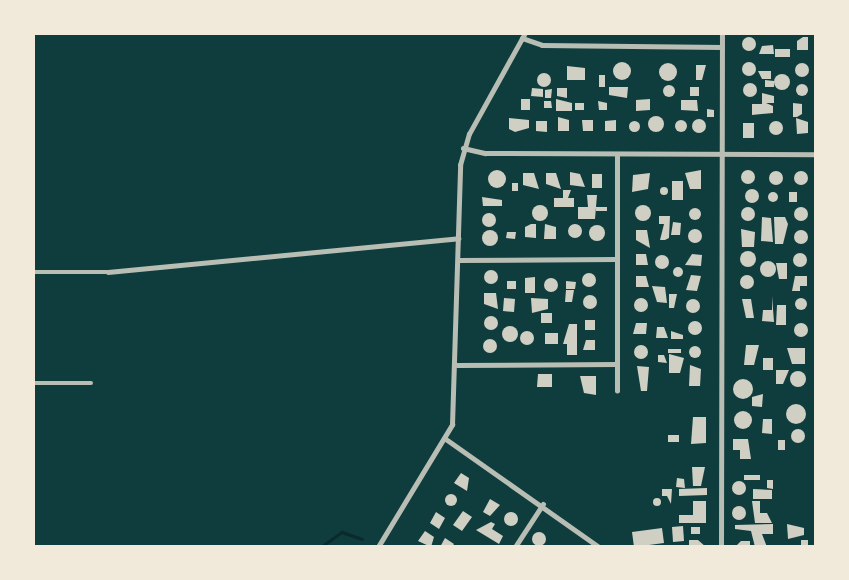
<!DOCTYPE html>
<style>
body{margin:0}
#map{position:relative;width:849px;height:580px;overflow:hidden;background:#0f3d3e;font-family:"Noto Sans",sans-serif}
div>[style]{position:absolute}
[style*='--x']{left:calc(var(--x)*1px);top:calc(var(--y)*1px);width:calc(var(--w)*1px);rotate:calc(var(--a)*1deg)}
.stream>*{height:2.5px;margin:-1.25px;padding:0 1.25px;transform-origin:1.25px;border-radius:1.25px;background:#0a2a2b}
.building>*{inset:0;background:#cfcfc3}
.round{border-radius:50%}
.minor>*{height:4.5px;margin:-2.25px;padding:0 2.25px;transform-origin:2.25px;border-radius:2.25px;background:#b8beb3}
span{translate:-50% -50%;white-space:nowrap;text-align:center;line-height:1.15;-webkit-text-stroke:5px #f1e9da;paint-order:stroke}
.frame{position:absolute;inset:0;border:35px solid #f1e9da;pointer-events:none}
</style>
<div id="map">
<div class="stream">
<i style="--x:321;--y:547;--w:26;--a:-36"></i>
<i style="--x:342;--y:532;--w:21;--a:19"></i>
</div>
<div class="building">
<i style="clip-path:polygon(803px 37px,808px 37px,808px 50px,797px 50px,797px 41px)"></i>
<i class="round" style="left:742px;top:37px;width:14px;height:14px"></i>
<i style="clip-path:polygon(773px 45px,774px 54px,759px 54px,762px 46px)"></i>
<i style="clip-path:polygon(775px 49px,790px 49px,790px 57px,775px 57px)"></i>
<i class="round" style="left:613px;top:62px;width:18px;height:18px"></i>
<i class="round" style="left:742px;top:62px;width:14px;height:14px"></i>
<i class="round" style="left:795px;top:63px;width:14px;height:14px"></i>
<i class="round" style="left:659px;top:63px;width:18px;height:18px"></i>
<i style="clip-path:polygon(696px 65px,706px 65px,702px 80px,696px 80px)"></i>
<i style="clip-path:polygon(567px 66px,585px 68px,585px 80px,567px 80px)"></i>
<i style="clip-path:polygon(758px 71px,771px 71px,771px 79px,762px 79px)"></i>
<i class="round" style="left:537px;top:73px;width:14px;height:14px"></i>
<i class="round" style="left:774px;top:74px;width:16px;height:16px"></i>
<i style="clip-path:polygon(599px 75px,605px 75px,605px 87px,599px 87px)"></i>
<i style="clip-path:polygon(765px 80px,774px 81px,774px 87px,765px 87px)"></i>
<i class="round" style="left:743px;top:83px;width:14px;height:14px"></i>
<i class="round" style="left:796px;top:84px;width:12px;height:12px"></i>
<i class="round" style="left:663px;top:85px;width:12px;height:12px"></i>
<i style="clip-path:polygon(609px 87px,628px 87px,627px 98px,609px 95px)"></i>
<i style="clip-path:polygon(690px 87px,699px 87px,699px 96px,690px 96px)"></i>
<i style="clip-path:polygon(532px 88px,543px 89px,543px 97px,531px 96px)"></i>
<i style="clip-path:polygon(557px 88px,567px 88px,567px 98px,557px 96px)"></i>
<i style="clip-path:polygon(552px 89px,551px 98px,545px 98px,545px 90px)"></i>
<i style="clip-path:polygon(762px 93px,774px 96px,774px 103px,766px 103px,773px 106px,773px 113px,752px 115px,752px 104px,762px 104px)"></i>
<i style="clip-path:polygon(521px 99px,530px 99px,530px 110px,521px 110px)"></i>
<i style="clip-path:polygon(556px 99px,572px 103px,572px 111px,556px 111px)"></i>
<i style="clip-path:polygon(650px 99px,650px 110px,636px 111px,636px 100px)"></i>
<i style="clip-path:polygon(681px 100px,697px 100px,698px 111px,681px 110px)"></i>
<i style="clip-path:polygon(544px 101px,551px 101px,552px 108px,544px 108px)"></i>
<i style="clip-path:polygon(598px 101px,607px 103px,607px 110px,599px 110px)"></i>
<i style="clip-path:polygon(575px 103px,584px 103px,584px 110px,575px 110px)"></i>
<i style="clip-path:polygon(793px 103px,802px 104px,802px 114px,797px 117px,793px 117px)"></i>
<i style="clip-path:polygon(707px 109px,714px 110px,714px 117px,707px 117px)"></i>
<i class="round" style="left:648px;top:116px;width:16px;height:16px"></i>
<i style="clip-path:polygon(558px 117px,569px 120px,569px 131px,558px 131px)"></i>
<i style="clip-path:polygon(509px 118px,529px 120px,529px 128px,515px 132px,509px 129px)"></i>
<i style="clip-path:polygon(796px 118px,808px 122px,808px 133px,797px 134px)"></i>
<i class="round" style="left:692px;top:119px;width:14px;height:14px"></i>
<i class="round" style="left:675px;top:120px;width:12px;height:12px"></i>
<i style="clip-path:polygon(582px 120px,593px 120px,593px 131px,583px 131px)"></i>
<i style="clip-path:polygon(616px 120px,616px 131px,605px 131px,605px 121px)"></i>
<i class="round" style="left:628.5px;top:120.5px;width:11px;height:11px"></i>
<i style="clip-path:polygon(536px 121px,547px 121px,547px 132px,536px 131px)"></i>
<i class="round" style="left:769px;top:121px;width:14px;height:14px"></i>
<i style="clip-path:polygon(743px 123px,754px 123px,754px 138px,743px 138px)"></i>
<i style="clip-path:polygon(701px 170px,701px 189px,690px 189px,685px 173px)"></i>
<i class="round" style="left:741px;top:170px;width:14px;height:14px"></i>
<i class="round" style="left:488px;top:170px;width:18px;height:18px"></i>
<i class="round" style="left:794px;top:171px;width:14px;height:14px"></i>
<i class="round" style="left:769px;top:171px;width:14px;height:14px"></i>
<i style="clip-path:polygon(570px 172px,580px 174px,585px 187px,570px 185px)"></i>
<i style="clip-path:polygon(523px 173px,534px 173px,539px 189px,523px 185px)"></i>
<i style="clip-path:polygon(546px 173px,556px 173px,561px 189px,546px 184px)"></i>
<i style="clip-path:polygon(650px 173px,648px 189px,632px 192px,633px 175px)"></i>
<i style="clip-path:polygon(592px 174px,602px 174px,602px 188px,592px 188px)"></i>
<i style="clip-path:polygon(672px 181px,683px 181px,683px 200px,672px 200px)"></i>
<i style="clip-path:polygon(512px 183px,518px 183px,518px 191px,512px 191px)"></i>
<i class="round" style="left:660px;top:187px;width:8px;height:8px"></i>
<i class="round" style="left:745px;top:189px;width:14px;height:14px"></i>
<i style="clip-path:polygon(563px 190px,571px 190px,568px 198px,574px 198px,574px 207px,554px 207px,554px 198px,563px 198px)"></i>
<i style="clip-path:polygon(789px 192px,797px 192px,797px 202px,789px 202px)"></i>
<i class="round" style="left:768px;top:192px;width:10px;height:10px"></i>
<i style="clip-path:polygon(587px 195px,597px 195px,595px 219px,578px 219px,578px 207px,588px 207px)"></i>
<i style="clip-path:polygon(482px 197px,502px 200px,502px 206px,483px 206px)"></i>
<i class="round" style="left:532px;top:205px;width:16px;height:16px"></i>
<i class="round" style="left:635px;top:205px;width:16px;height:16px"></i>
<i class="round" style="left:794px;top:207px;width:14px;height:14px"></i>
<i class="round" style="left:741px;top:207px;width:14px;height:14px"></i>
<i style="clip-path:polygon(596px 207px,607px 207px,607px 211px,596px 211px)"></i>
<i class="round" style="left:689px;top:208px;width:12px;height:12px"></i>
<i class="round" style="left:482px;top:213px;width:14px;height:14px"></i>
<i style="clip-path:polygon(659px 216px,670px 216px,669px 238px,665px 240px,660px 240px,664px 224px,659px 224px)"></i>
<i style="clip-path:polygon(762px 217px,771px 218px,773px 242px,761px 241px)"></i>
<i style="clip-path:polygon(774px 217px,785px 217px,788px 224px,783px 244px,775px 244px)"></i>
<i style="clip-path:polygon(673px 222px,681px 223px,680px 235px,671px 235px)"></i>
<i style="clip-path:polygon(531px 224px,536px 224px,536px 238px,525px 237px,525px 227px)"></i>
<i style="clip-path:polygon(545px 224px,556px 227px,556px 239px,544px 239px)"></i>
<i class="round" style="left:568px;top:224px;width:14px;height:14px"></i>
<i class="round" style="left:589px;top:225px;width:16px;height:16px"></i>
<i class="round" style="left:688px;top:229px;width:14px;height:14px"></i>
<i style="clip-path:polygon(741px 229px,755px 232px,754px 247px,742px 247px)"></i>
<i class="round" style="left:794px;top:230px;width:14px;height:14px"></i>
<i style="clip-path:polygon(636px 230px,647px 230px,650px 248px,636px 240px)"></i>
<i class="round" style="left:482px;top:230px;width:16px;height:16px"></i>
<i style="clip-path:polygon(507px 232px,516px 232px,515px 239px,506px 238px)"></i>
<i class="round" style="left:740px;top:251px;width:16px;height:16px"></i>
<i class="round" style="left:793px;top:253px;width:14px;height:14px"></i>
<i style="clip-path:polygon(636px 254px,646px 254px,648px 265px,636px 265px)"></i>
<i style="clip-path:polygon(692px 254px,702px 255px,701px 266px,685px 265px)"></i>
<i class="round" style="left:655px;top:255px;width:14px;height:14px"></i>
<i class="round" style="left:760px;top:261px;width:16px;height:16px"></i>
<i style="clip-path:polygon(776px 263px,787px 263px,787px 279px,779px 279px)"></i>
<i class="round" style="left:673px;top:267px;width:10px;height:10px"></i>
<i class="round" style="left:484px;top:270px;width:14px;height:14px"></i>
<i class="round" style="left:582px;top:273px;width:14px;height:14px"></i>
<i style="clip-path:polygon(691px 275px,701px 276px,697px 291px,686px 290px)"></i>
<i class="round" style="left:740px;top:275px;width:14px;height:14px"></i>
<i style="clip-path:polygon(636px 276px,646px 276px,649px 287px,636px 287px)"></i>
<i style="clip-path:polygon(795px 276px,807px 276px,807px 286px,800px 286px,800px 291px,792px 291px)"></i>
<i style="clip-path:polygon(535px 277px,535px 293px,525px 293px,525px 278px)"></i>
<i class="round" style="left:544px;top:278px;width:14px;height:14px"></i>
<i style="clip-path:polygon(507px 281px,516px 281px,516px 289px,507px 289px)"></i>
<i style="clip-path:polygon(566px 281px,576px 282px,575px 289px,566px 289px)"></i>
<i style="clip-path:polygon(652px 286px,665px 287px,667px 303px,657px 302px)"></i>
<i style="clip-path:polygon(566px 290px,574px 290px,572px 302px,565px 302px)"></i>
<i style="clip-path:polygon(484px 293px,496px 293px,498px 309px,484px 304px)"></i>
<i style="clip-path:polygon(669px 294px,677px 294px,674px 308px,669px 308px)"></i>
<i class="round" style="left:583px;top:295px;width:14px;height:14px"></i>
<i style="clip-path:polygon(772px 296px,774px 322px,762px 321px,763px 310px,772px 310px)"></i>
<i class="round" style="left:795px;top:298px;width:12px;height:12px"></i>
<i class="round" style="left:634px;top:298px;width:14px;height:14px"></i>
<i style="clip-path:polygon(504px 298px,515px 299px,514px 312px,503px 311px)"></i>
<i style="clip-path:polygon(531px 298px,548px 299px,548px 309px,532px 313px)"></i>
<i class="round" style="left:686px;top:299px;width:14px;height:14px"></i>
<i style="clip-path:polygon(742px 299px,751px 299px,754px 318px,746px 318px)"></i>
<i style="clip-path:polygon(777px 305px,786px 305px,786px 325px,776px 325px)"></i>
<i style="clip-path:polygon(541px 313px,552px 313px,552px 323px,541px 323px)"></i>
<i class="round" style="left:484px;top:316px;width:14px;height:14px"></i>
<i style="clip-path:polygon(585px 320px,595px 320px,595px 330px,585px 330px)"></i>
<i class="round" style="left:688px;top:321px;width:14px;height:14px"></i>
<i class="round" style="left:794px;top:323px;width:14px;height:14px"></i>
<i style="clip-path:polygon(636px 323px,647px 323px,646px 334px,633px 334px)"></i>
<i style="clip-path:polygon(569px 324px,577px 324px,577px 355px,567px 355px,567px 344px,563px 344px)"></i>
<i class="round" style="left:502px;top:326px;width:16px;height:16px"></i>
<i style="clip-path:polygon(657px 327px,664px 327px,668px 338px,656px 338px)"></i>
<i class="round" style="left:520px;top:331px;width:14px;height:14px"></i>
<i style="clip-path:polygon(671px 331px,683px 335px,683px 339px,671px 339px)"></i>
<i style="clip-path:polygon(545px 333px,558px 333px,558px 344px,545px 344px)"></i>
<i class="round" style="left:483px;top:339px;width:14px;height:14px"></i>
<i style="clip-path:polygon(586px 340px,595px 340px,595px 350px,583px 350px)"></i>
<i style="clip-path:polygon(746px 345px,759px 345px,754px 365px,744px 365px)"></i>
<i class="round" style="left:634px;top:345px;width:14px;height:14px"></i>
<i class="round" style="left:689px;top:346px;width:12px;height:12px"></i>
<i style="clip-path:polygon(787px 348px,805px 348px,805px 364px,792px 364px)"></i>
<i style="clip-path:polygon(668px 349px,681px 349px,681px 353px,668px 353px)"></i>
<i style="clip-path:polygon(669px 354px,684px 358px,680px 373px,669px 373px)"></i>
<i style="clip-path:polygon(658px 355px,664px 355px,667px 363px,658px 362px)"></i>
<i style="clip-path:polygon(763px 358px,773px 358px,773px 370px,763px 370px)"></i>
<i style="clip-path:polygon(690px 365px,701px 369px,700px 386px,689px 386px)"></i>
<i style="clip-path:polygon(637px 366px,649px 367px,647px 391px,641px 391px)"></i>
<i style="clip-path:polygon(776px 370px,789px 370px,783px 384px,776px 384px)"></i>
<i class="round" style="left:790px;top:371px;width:16px;height:16px"></i>
<i style="clip-path:polygon(538px 374px,552px 374px,552px 387px,537px 387px)"></i>
<i style="clip-path:polygon(580px 376px,596px 376px,596px 395px,584px 393px)"></i>
<i class="round" style="left:733px;top:379px;width:20px;height:20px"></i>
<i style="clip-path:polygon(763px 394px,762px 407px,752px 406px,752px 397px)"></i>
<i class="round" style="left:786px;top:404px;width:20px;height:20px"></i>
<i class="round" style="left:734px;top:411px;width:18px;height:18px"></i>
<i style="clip-path:polygon(693px 417px,706px 417px,706px 443px,691px 444px)"></i>
<i style="clip-path:polygon(763px 419px,772px 419px,772px 434px,762px 433px)"></i>
<i class="round" style="left:791px;top:429px;width:14px;height:14px"></i>
<i style="clip-path:polygon(668px 435px,679px 435px,679px 442px,668px 442px)"></i>
<i style="clip-path:polygon(733px 439px,748px 439px,751px 459px,740px 459px,740px 450px,733px 450px)"></i>
<i style="clip-path:polygon(778px 440px,785px 440px,785px 450px,778px 450px)"></i>
<i style="clip-path:polygon(692px 467px,705px 467px,701px 486px,693px 486px)"></i>
<i style="clip-path:polygon(461px 473px,469px 478px,467px 491px,454px 483px)"></i>
<i style="clip-path:polygon(744px 475px,760px 475px,760px 480px,744px 480px)"></i>
<i style="clip-path:polygon(677px 478px,684px 479px,685px 488px,676px 487px)"></i>
<i style="clip-path:polygon(767px 480px,773px 480px,773px 489px,767px 488px)"></i>
<i class="round" style="left:732px;top:481px;width:14px;height:14px"></i>
<i style="clip-path:polygon(707px 488px,707px 495px,679px 496px,679px 489px)"></i>
<i style="clip-path:polygon(662px 489px,672px 489px,671px 504px,667px 496px,662px 496px)"></i>
<i style="clip-path:polygon(753px 489px,772px 490px,772px 499px,753px 499px)"></i>
<i class="round" style="left:445px;top:494px;width:12px;height:12px"></i>
<i class="round" style="left:653px;top:498px;width:8px;height:8px"></i>
<i style="clip-path:polygon(490px 499px,500px 505px,490px 516px,483px 512px)"></i>
<i style="clip-path:polygon(693px 501px,706px 501px,706px 523px,679px 523px,679px 515px,693px 515px)"></i>
<i style="clip-path:polygon(752px 501px,760px 501px,760px 513px,767px 513px,772px 523px,755px 523px)"></i>
<i class="round" style="left:732px;top:506px;width:14px;height:14px"></i>
<i style="clip-path:polygon(463px 511px,472px 517px,462px 531px,453px 525px)"></i>
<i style="clip-path:polygon(436px 512px,445px 518px,439px 529px,430px 523px)"></i>
<i class="round" style="left:504px;top:512px;width:14px;height:14px"></i>
<i style="clip-path:polygon(491px 522px,495px 524px,492px 529px,503px 536px,499px 544px,476px 530px)"></i>
<i style="clip-path:polygon(773px 524px,773px 534px,762px 534px,767px 547px,755px 547px,751px 531px,735px 529px,735px 525px)"></i>
<i style="clip-path:polygon(787px 524px,804px 528px,804px 535px,788px 539px)"></i>
<i style="clip-path:polygon(683px 526px,684px 541px,673px 542px,672px 527px)"></i>
<i style="clip-path:polygon(691px 527px,700px 527px,700px 534px,691px 534px)"></i>
<i style="clip-path:polygon(662px 528px,664px 543px,634px 547px,632px 532px)"></i>
<i style="clip-path:polygon(425px 531px,434px 537px,431px 547px,418px 541px)"></i>
<i class="round" style="left:532px;top:532px;width:14px;height:14px"></i>
<i style="clip-path:polygon(445px 538px,454px 544px,452px 547px,440px 547px)"></i>
<i style="clip-path:polygon(689px 540px,698px 540px,706px 547px,689px 547px)"></i>
<i style="clip-path:polygon(801px 540px,808px 540px,808px 547px,801px 547px)"></i>
<i style="clip-path:polygon(750px 541px,750px 547px,735px 547px,741px 541px)"></i>
</div>
<div class="minor">
<i style="--x:522;--y:38;--w:21;--a:19"></i>
<i style="--x:542;--y:45;--w:180;--a:0.6"></i>
<i style="--x:463;--y:148;--w:23;--a:13"></i>
<i style="--x:485;--y:153;--w:331;--a:0.2"></i>
<i style="--x:458;--y:260;--w:158;--a:-0.4"></i>
<i style="--x:33;--y:272;--w:75;--a:0"></i>
<i style="--x:108;--y:272;--w:352;--a:-5.5"></i>
<i style="--x:457;--y:365;--w:160;--a:-0.4"></i>
<i style="--x:33;--y:383;--w:58;--a:0"></i>
<i style="--x:617;--y:391;--w:236;--a:-90"></i>
<i style="--x:446;--y:439;--w:187;--a:35.2"></i>
<i style="--x:378;--y:547;--w:143;--a:-58.8"></i>
<i style="--x:452;--y:425;--w:260;--a:-88.2"></i>
<i style="--x:460;--y:165;--w:32;--a:-74"></i>
<i style="--x:469;--y:134;--w:115;--a:-61"></i>
<i style="--x:515;--y:547;--w:51;--a:-56.9"></i>
<i style="--x:721;--y:547;--w:514;--a:-89.89"></i>
</div>
<div class="frame"></div>
</div>
